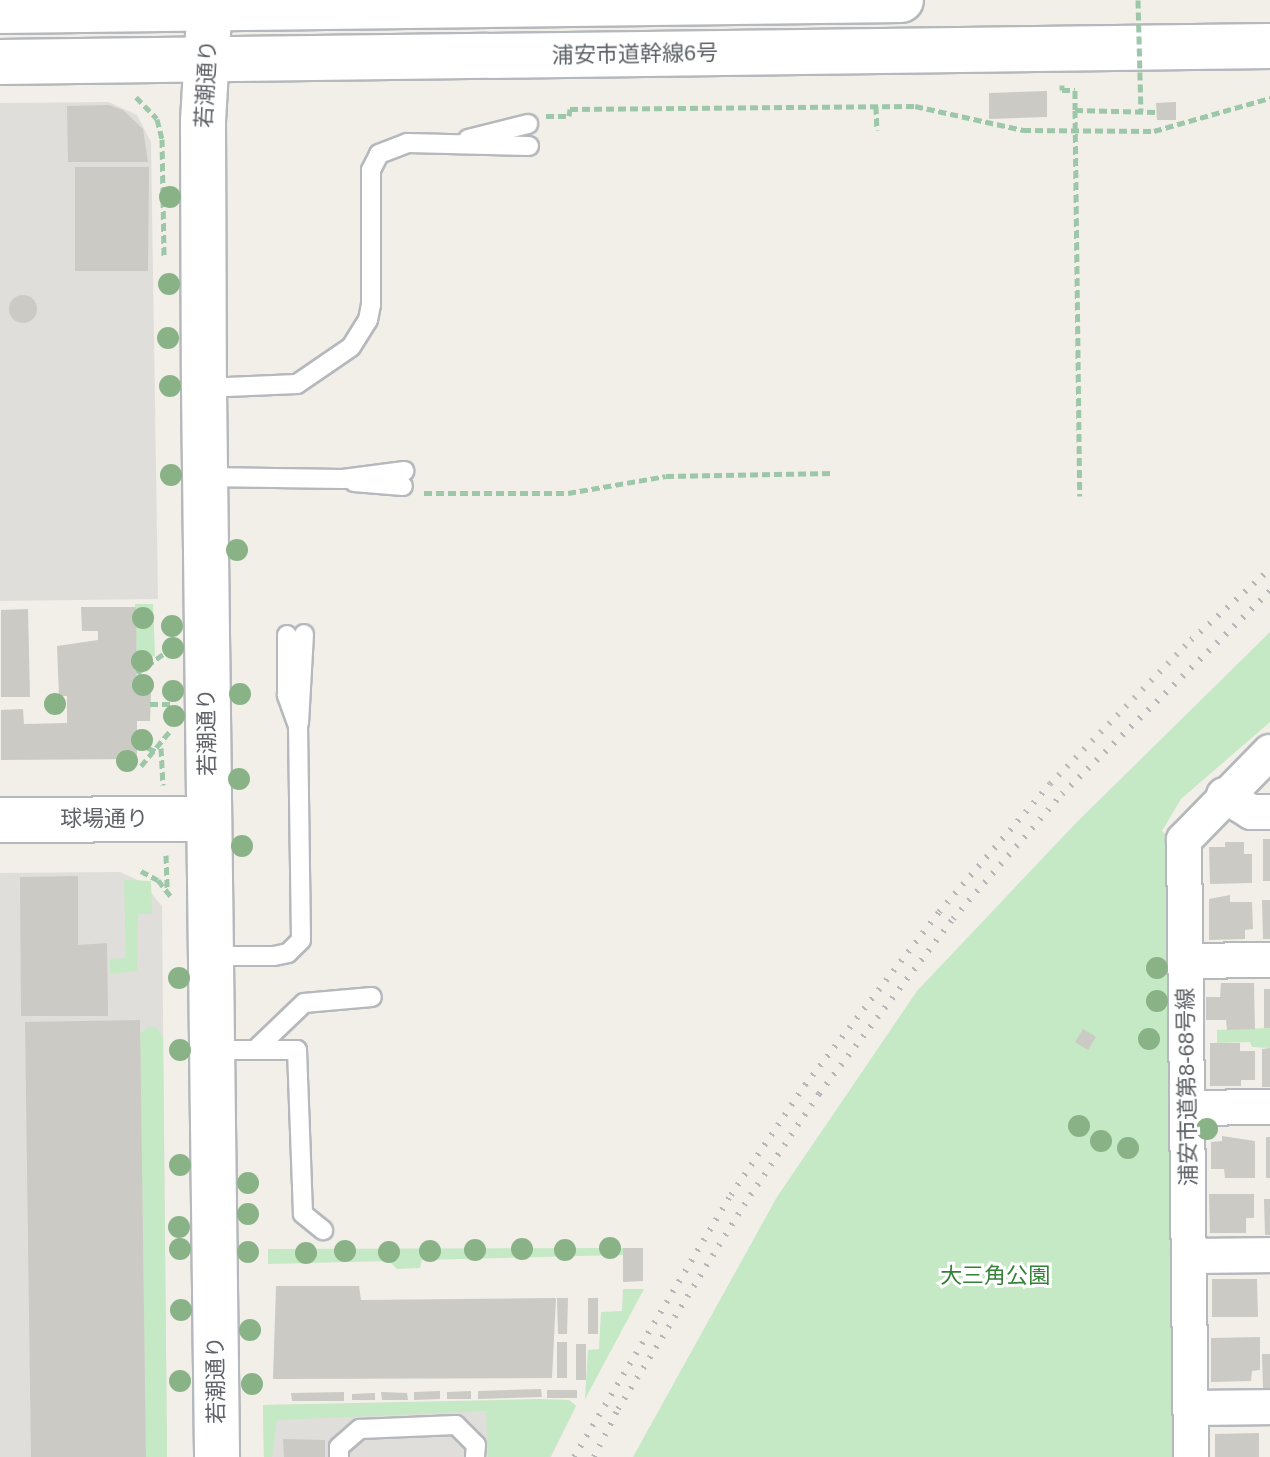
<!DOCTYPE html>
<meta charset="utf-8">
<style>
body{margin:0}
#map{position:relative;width:1270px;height:1457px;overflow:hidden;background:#f1efe8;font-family:Arial,"Noto Sans JP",sans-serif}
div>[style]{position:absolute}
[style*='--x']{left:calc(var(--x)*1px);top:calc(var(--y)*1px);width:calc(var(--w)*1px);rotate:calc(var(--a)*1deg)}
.industrial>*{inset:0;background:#e0deda}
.green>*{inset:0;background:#c5e8c5}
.building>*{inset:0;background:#cccac5}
.round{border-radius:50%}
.path>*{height:5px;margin-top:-2.5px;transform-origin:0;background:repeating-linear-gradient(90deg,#9cc7a9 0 8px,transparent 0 12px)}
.roads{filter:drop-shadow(2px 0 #b5b8bc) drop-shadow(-2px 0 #b5b8bc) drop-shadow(0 2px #b5b8bc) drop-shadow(0 -2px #b5b8bc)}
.lane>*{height:18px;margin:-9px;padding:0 9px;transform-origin:9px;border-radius:9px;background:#fff}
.street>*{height:34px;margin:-17px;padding:0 17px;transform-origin:17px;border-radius:17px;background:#fff}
.secondary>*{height:44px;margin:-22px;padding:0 22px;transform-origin:22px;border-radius:22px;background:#fff}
.rail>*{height:6px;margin-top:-3px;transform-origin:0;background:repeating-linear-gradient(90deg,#b6b7b8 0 2px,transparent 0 12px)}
.path-bridge>*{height:5px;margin-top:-2.5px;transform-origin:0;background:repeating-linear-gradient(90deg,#9cc7a9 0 8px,transparent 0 12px)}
.trees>*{width:22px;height:22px;margin:-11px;border-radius:50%;background:#89b387}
span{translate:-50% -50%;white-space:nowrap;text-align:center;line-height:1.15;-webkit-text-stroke:6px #fff;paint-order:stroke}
.street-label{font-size:22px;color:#5f6368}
.park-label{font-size:22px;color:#348238}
</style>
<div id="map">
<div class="industrial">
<i style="clip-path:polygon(109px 102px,137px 115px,151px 142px,158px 599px,0 601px,0 103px)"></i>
<i style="clip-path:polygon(120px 872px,142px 882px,162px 906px,167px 1457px,0 1457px,0 873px)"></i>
<i style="clip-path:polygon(569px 1400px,576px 1406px,551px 1457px,264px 1457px,263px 1405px)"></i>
</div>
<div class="green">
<i style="clip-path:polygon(135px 604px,153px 604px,155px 655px,137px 670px)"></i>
<i style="clip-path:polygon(1270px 632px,1270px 722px,1181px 799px,1162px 831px,1169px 838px,1177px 1457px,633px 1457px,777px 1197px,917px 991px,1075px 824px)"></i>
<i style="clip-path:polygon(124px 880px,151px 881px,152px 914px,138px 914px,137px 971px,110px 974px,110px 959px,126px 958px)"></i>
<i style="clip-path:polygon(148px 1027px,156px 1027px,163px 1037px,167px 1457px,146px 1457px,140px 1034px)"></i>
<i style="clip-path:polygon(1270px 1028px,1270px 1048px,1252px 1047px,1250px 1042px,1217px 1043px,1217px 1030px)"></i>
<i style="clip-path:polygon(623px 1248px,623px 1255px,422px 1260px,420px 1268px,397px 1269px,389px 1261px,268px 1264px,268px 1249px)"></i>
<i style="clip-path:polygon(623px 1289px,644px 1289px,585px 1399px,588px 1350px,599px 1349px,601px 1312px,622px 1311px)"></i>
<i style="clip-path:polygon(539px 1399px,569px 1400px,576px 1406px,550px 1457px,488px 1457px,486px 1411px,277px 1420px,272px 1457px,264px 1457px,263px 1405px)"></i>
</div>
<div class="building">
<i style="clip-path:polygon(1047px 91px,1047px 117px,989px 119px,989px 93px)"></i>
<i style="clip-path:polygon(1176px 102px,1176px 120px,1157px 120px,1156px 103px)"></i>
<i style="clip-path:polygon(109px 105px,123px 110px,143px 129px,148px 162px,68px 162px,67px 106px)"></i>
<i style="clip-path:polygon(75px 167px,149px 167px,148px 271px,75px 271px)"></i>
<i class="round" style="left:9px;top:295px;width:28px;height:28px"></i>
<i style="clip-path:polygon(81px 607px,136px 607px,137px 693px,151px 692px,150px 721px,137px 721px,137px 759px,1px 760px,1px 710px,23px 709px,24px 724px,67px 723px,67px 696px,59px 696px,57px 646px,98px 640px,98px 631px,82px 631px)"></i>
<i style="clip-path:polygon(28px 609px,30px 697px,1px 697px,1px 610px)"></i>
<i style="clip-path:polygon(1263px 839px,1270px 839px,1270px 881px,1263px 881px)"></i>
<i style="clip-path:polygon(1225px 842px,1244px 842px,1244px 854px,1252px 854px,1252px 883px,1210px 884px,1209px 847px,1225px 847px)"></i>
<i style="clip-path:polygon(78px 876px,78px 945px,107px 943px,108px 1016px,21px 1016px,20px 877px)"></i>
<i style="clip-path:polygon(1230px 895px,1230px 902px,1252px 902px,1253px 929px,1245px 930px,1245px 939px,1209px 940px,1209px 899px)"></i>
<i style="clip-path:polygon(1262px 900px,1270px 900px,1270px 939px,1263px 939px)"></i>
<i style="clip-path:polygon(1221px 983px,1254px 983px,1255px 1029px,1227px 1030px,1226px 1020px,1206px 1020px,1206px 997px,1220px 997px)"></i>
<i style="clip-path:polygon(1264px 989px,1270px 989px,1270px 1028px,1264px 1028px)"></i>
<i style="clip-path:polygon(140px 1020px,146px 1457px,31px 1457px,25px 1022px)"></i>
<i style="clip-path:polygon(1083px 1029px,1096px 1037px,1088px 1050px,1075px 1042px)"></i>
<i style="clip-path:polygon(1210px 1043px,1240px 1043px,1240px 1051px,1255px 1051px,1255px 1080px,1241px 1080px,1241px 1086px,1210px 1086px)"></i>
<i style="clip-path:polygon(1270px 1048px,1270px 1087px,1262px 1087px,1262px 1049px)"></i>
<i style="clip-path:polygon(1222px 1136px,1255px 1141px,1255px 1178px,1225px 1178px,1224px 1169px,1211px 1169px,1211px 1142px,1222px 1141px)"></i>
<i style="clip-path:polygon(1266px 1137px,1270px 1137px,1270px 1178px,1266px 1178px)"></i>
<i style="clip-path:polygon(1209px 1194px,1254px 1194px,1254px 1218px,1246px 1218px,1246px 1233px,1210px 1233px)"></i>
<i style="clip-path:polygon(1264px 1199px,1270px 1199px,1270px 1235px,1265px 1235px)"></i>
<i style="clip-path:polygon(623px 1248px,643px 1248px,643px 1281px,623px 1282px)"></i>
<i style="clip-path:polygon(1212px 1279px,1257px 1279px,1258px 1317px,1212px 1317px)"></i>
<i style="clip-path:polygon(276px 1286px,359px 1286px,361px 1300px,556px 1298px,552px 1378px,273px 1379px)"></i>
<i style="clip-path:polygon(557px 1298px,568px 1298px,567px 1334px,558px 1334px)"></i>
<i style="clip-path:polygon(588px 1298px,598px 1298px,598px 1334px,588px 1334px)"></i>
<i style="clip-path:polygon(1260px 1337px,1260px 1370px,1252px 1371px,1251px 1381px,1211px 1382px,1211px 1338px)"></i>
<i style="clip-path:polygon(557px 1342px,567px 1342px,567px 1378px,557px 1378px)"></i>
<i style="clip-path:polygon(576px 1344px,586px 1344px,586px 1380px,576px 1380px)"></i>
<i style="clip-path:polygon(1262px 1354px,1270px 1354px,1270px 1388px,1263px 1388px)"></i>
<i style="clip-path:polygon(541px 1389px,542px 1397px,478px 1399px,478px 1391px)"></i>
<i style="clip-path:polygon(547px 1390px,577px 1390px,577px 1398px,547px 1398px)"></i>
<i style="clip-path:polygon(440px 1391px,440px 1399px,414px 1400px,414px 1392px)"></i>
<i style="clip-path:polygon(471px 1391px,471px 1399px,447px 1399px,447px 1392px)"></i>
<i style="clip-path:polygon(344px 1392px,344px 1401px,292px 1401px,291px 1393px)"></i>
<i style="clip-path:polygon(381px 1392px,407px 1393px,408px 1400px,382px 1400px)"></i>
<i style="clip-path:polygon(375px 1393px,375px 1400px,352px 1400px,352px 1394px)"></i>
<i style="clip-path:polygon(1259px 1433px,1259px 1457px,1215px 1457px,1215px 1434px)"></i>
<i style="clip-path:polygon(283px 1439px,325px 1440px,325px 1457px,284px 1457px)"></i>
</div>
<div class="path">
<i style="--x:1062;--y:85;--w:5;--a:90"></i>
<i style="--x:1062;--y:90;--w:13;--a:0"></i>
<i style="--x:1075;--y:90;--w:20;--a:90"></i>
<i style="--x:1075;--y:110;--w:81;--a:1.4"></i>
<i style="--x:136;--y:97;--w:30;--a:46"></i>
<i style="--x:157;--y:119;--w:21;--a:76"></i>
<i style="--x:162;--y:139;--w:119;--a:89"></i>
<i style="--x:876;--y:106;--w:24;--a:88"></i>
<i style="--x:1075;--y:110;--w:386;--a:89.3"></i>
<i style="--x:546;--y:116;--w:23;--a:0"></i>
<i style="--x:569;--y:116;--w:7;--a:-82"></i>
<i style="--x:570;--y:109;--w:345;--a:-0.5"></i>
<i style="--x:915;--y:106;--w:111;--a:12.5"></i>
<i style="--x:1023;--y:130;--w:131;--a:0.4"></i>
<i style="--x:1154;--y:131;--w:121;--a:-15.9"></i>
<i style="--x:424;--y:493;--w:144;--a:0"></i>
<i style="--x:568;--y:493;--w:99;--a:-9.8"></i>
<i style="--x:666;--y:476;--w:168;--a:-1"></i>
<i style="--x:137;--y:673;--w:41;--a:-36"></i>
<i style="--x:150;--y:704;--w:21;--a:0"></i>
<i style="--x:137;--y:743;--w:22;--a:24"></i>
<i style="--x:161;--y:748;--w:37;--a:87"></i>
<i style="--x:141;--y:766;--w:45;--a:-50.4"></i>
<i style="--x:166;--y:855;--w:34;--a:88"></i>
<i style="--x:141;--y:871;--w:19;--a:28"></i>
<i style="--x:158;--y:880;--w:23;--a:52"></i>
</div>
<div class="roads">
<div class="lane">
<i style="--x:468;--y:139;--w:62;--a:-14"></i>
<i style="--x:204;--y:388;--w:93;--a:-2.5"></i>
<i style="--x:297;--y:384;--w:65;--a:-34.4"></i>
<i style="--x:351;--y:347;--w:32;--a:-58"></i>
<i style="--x:368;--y:320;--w:15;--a:-79"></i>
<i style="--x:371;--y:305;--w:135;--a:-90"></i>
<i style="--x:371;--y:170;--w:18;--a:-63"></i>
<i style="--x:379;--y:154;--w:30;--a:-21"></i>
<i style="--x:407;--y:143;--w:122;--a:1.4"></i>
<i style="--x:205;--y:477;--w:138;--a:0.8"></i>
<i style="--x:343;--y:479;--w:62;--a:-7.5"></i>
<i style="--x:354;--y:482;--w:49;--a:4.7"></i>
<i style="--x:299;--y:723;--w:89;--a:-86.8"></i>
<i style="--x:210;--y:956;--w:64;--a:0"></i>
<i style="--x:274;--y:956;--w:14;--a:-12"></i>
<i style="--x:288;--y:953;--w:18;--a:-45"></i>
<i style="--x:301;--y:940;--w:214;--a:-90.8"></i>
<i style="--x:298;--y:726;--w:33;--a:-110"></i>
<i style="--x:287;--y:695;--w:60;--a:-90"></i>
<i style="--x:211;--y:1050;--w:86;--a:0"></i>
<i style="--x:297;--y:1050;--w:164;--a:87.9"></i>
<i style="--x:303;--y:1214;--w:26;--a:39"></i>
<i style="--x:255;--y:1050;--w:68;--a:-43.8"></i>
<i style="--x:304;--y:1003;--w:68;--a:-5"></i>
<i style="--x:339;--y:1457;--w:10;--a:-90"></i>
<i style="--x:339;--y:1447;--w:28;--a:-41"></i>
<i style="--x:360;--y:1429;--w:96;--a:-2.4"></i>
<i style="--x:456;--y:1425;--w:28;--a:45"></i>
<i style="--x:476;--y:1445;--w:12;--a:95"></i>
</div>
<div class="street">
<i style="--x:1224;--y:795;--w:32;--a:32"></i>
<i style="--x:1251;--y:812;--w:19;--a:0"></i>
<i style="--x:1185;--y:961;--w:85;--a:-0.7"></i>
<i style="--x:1187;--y:1108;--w:83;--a:-0.7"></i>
<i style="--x:1189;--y:1256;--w:81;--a:-0.7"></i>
<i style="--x:1190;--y:1408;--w:80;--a:-0.7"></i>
<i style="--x:1191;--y:1457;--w:617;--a:-90.65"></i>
<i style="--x:1184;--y:840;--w:123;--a:-45.7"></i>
</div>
<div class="secondary">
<i style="--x:210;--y:0;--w:121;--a:93.3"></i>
<i style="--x:203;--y:121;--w:267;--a:89.8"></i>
<i style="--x:204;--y:388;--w:1069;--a:89.3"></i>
<i style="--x:0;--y:11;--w:901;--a:-0.7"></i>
<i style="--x:0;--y:62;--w:1270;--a:-0.72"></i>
<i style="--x:0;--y:820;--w:208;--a:-0.3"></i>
</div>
</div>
<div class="rail">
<i style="--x:574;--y:1457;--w:305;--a:-59.1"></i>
<i style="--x:731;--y:1195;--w:133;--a:-56.1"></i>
<i style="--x:805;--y:1085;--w:219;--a:-52.2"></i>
<i style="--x:939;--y:912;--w:169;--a:-49.1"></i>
<i style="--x:1050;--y:784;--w:202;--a:-45.6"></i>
<i style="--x:1191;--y:640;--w:106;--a:-41.9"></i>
<i style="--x:594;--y:1457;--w:54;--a:-63.4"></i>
<i style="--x:618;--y:1409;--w:240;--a:-58.3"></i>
<i style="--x:744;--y:1205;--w:134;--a:-56"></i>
<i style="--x:819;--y:1094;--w:220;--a:-52.6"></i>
<i style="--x:953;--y:919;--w:166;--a:-48.9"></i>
<i style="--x:1062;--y:794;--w:291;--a:-44.3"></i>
</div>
<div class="path-bridge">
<i style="--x:1138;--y:0;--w:111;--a:88.5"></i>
</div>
<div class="trees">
<i style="left:170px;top:197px"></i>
<i style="left:169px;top:284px"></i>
<i style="left:168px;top:338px"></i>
<i style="left:170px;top:386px"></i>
<i style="left:171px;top:475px"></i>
<i style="left:237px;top:550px"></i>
<i style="left:143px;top:618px"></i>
<i style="left:172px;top:626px"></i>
<i style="left:173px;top:648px"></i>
<i style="left:142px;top:661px"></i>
<i style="left:143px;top:685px"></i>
<i style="left:173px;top:691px"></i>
<i style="left:240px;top:694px"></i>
<i style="left:55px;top:704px"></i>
<i style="left:174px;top:716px"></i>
<i style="left:142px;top:740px"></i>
<i style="left:127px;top:761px"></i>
<i style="left:239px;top:779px"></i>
<i style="left:242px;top:846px"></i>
<i style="left:1157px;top:968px"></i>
<i style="left:179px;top:978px"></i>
<i style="left:1157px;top:1001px"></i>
<i style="left:1149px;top:1039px"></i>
<i style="left:180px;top:1050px"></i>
<i style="left:1079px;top:1126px"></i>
<i style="left:1207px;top:1129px"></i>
<i style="left:1101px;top:1141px"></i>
<i style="left:1128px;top:1148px"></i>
<i style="left:180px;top:1165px"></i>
<i style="left:248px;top:1183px"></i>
<i style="left:248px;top:1214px"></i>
<i style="left:179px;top:1227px"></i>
<i style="left:610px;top:1248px"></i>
<i style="left:180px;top:1249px"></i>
<i style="left:522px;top:1249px"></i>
<i style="left:475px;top:1250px"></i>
<i style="left:565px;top:1250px"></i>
<i style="left:345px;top:1251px"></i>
<i style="left:430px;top:1251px"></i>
<i style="left:248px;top:1252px"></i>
<i style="left:389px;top:1252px"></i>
<i style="left:306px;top:1253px"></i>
<i style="left:181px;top:1310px"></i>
<i style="left:250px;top:1330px"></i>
<i style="left:180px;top:1381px"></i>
<i style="left:252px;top:1384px"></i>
</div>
<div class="street-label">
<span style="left:635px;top:54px;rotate:-1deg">浦安市道幹線6号</span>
<span style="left:206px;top:84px;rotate:-87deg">若潮通り</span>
<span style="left:207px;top:732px;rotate:-91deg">若潮通り</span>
<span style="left:104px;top:819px">球場通り</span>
<span style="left:1187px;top:1087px;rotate:-91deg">浦安市道第8-68号線</span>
<span style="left:216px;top:1380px;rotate:-91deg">若潮通り</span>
</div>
<div class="park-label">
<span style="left:995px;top:1276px">大三角公園</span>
</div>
</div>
